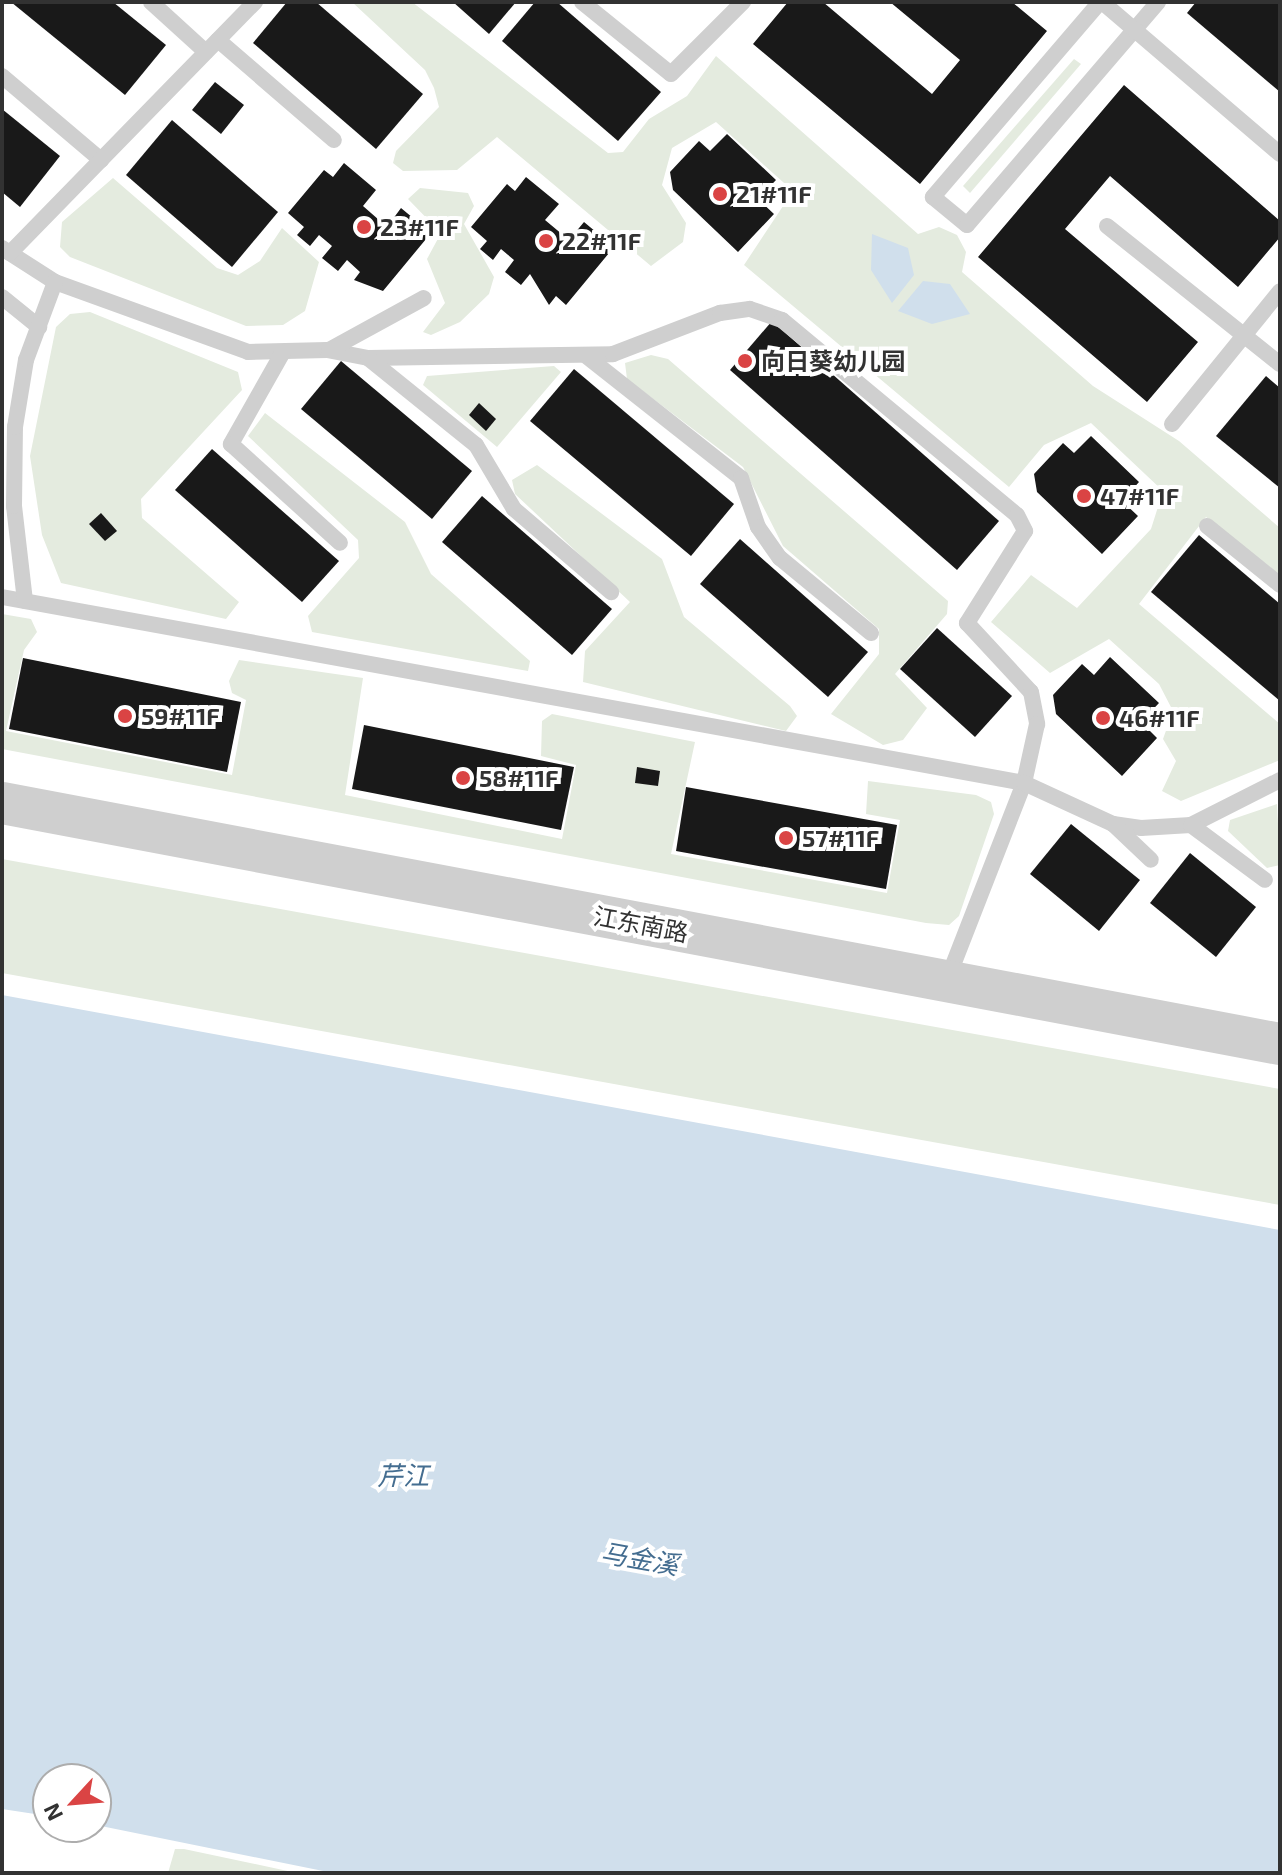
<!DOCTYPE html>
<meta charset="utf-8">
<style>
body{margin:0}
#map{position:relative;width:1282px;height:1875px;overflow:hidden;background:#fff;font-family:"Exo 2","Noto Sans SC",sans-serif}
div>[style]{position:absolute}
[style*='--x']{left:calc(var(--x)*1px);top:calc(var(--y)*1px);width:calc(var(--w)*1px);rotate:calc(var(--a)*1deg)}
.green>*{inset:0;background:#e4ebdf}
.water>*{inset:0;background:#d0dfec}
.building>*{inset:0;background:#191919}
.service>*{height:16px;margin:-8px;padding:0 8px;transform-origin:8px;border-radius:8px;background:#cfcfcf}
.tertiary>*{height:42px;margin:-21px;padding:0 21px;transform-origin:21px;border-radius:21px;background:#cfcfcf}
.dots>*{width:22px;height:22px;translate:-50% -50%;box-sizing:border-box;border:4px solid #fff;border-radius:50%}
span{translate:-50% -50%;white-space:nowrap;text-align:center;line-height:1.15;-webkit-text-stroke:8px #fff;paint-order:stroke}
.poi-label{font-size:24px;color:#323232;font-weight:700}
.left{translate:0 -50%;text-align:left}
.street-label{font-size:24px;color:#323232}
.water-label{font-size:26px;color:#446d90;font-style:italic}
.frame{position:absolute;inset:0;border:4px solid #323232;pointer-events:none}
.north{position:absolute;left:32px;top:1763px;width:80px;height:80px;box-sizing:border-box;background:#fff;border:2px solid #adadad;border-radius:50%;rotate:244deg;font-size:22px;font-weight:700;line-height:32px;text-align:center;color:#323232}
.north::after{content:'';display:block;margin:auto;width:28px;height:36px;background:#da4444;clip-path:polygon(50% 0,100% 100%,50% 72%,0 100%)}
</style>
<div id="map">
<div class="green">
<i style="clip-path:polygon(352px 2px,412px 2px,608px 153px,623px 152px,649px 119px,687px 96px,716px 56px,918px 234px,939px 227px,957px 235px,966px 252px,962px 272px,1093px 386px,1179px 441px,1280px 528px,1280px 575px,1206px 517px,1139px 604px,1280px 724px,1280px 760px,1181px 801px,1162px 791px,1176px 761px,1163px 739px,1173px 711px,1159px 684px,1109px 639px,1050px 673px,991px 622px,1031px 575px,1077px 608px,1151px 529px,1163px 491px,1091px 423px,1044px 445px,1009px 487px,744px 265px,793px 191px,716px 122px,672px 148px,662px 185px,686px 223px,683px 242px,651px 266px,497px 137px,457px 170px,403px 171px,393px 163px,396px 151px,439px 107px,434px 88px,425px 70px)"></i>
<i style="clip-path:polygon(1074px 59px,1081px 64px,970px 193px,963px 186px)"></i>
<i style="clip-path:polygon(113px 178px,217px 268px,238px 275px,260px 261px,282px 228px,319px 262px,305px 311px,283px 325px,246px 326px,70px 257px,60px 247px,62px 222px)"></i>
<i style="clip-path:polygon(420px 188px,468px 193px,474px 206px,464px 224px,494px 277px,489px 294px,460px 322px,431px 335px,423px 332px,445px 303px,427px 259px,441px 233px,408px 199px)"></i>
<i style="clip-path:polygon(90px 312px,238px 372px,242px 390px,141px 499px,142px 518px,239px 602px,226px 619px,61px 583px,42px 535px,30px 456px,56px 327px,70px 314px)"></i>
<i style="clip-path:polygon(651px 355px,668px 359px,948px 601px,947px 614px,895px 674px,927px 708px,903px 740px,883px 745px,831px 714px,879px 654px,879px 629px,783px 546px,743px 467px,627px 379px,625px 363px)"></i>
<i style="clip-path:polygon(554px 366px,561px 372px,497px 447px,423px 385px,427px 376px)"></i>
<i style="clip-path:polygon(265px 413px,405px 522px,431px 574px,530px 661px,528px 671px,312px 632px,308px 616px,359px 558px,358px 540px,248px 436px)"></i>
<i style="clip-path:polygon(537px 465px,662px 559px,684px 617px,790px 706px,797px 716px,786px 731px,583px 682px,585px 651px,630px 602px,515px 494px,512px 480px)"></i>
<i style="clip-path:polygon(2px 614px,31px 619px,37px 632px,24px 650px,6px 731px,232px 775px,246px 700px,232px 693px,229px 681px,239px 660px,363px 678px,345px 795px,562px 839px,576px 765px,541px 756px,542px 721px,552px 714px,695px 742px,671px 854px,887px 893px,900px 820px,866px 814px,868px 781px,976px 795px,991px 802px,994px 814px,959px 916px,949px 925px,926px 923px,2px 749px)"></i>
<i style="clip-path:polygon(1277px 804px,1280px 865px,1267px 868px,1228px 831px,1230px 820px)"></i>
<i style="clip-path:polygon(2px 859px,1280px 1089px,1280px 1205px,2px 973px)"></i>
<i style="clip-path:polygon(175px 1849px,184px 1849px,297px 1873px,168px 1873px)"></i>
</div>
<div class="water">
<i style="clip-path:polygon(872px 234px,908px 248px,914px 275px,892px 303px,871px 270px)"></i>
<i style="clip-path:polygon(923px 281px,950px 284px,970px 314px,932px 324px,898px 311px)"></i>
<i style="clip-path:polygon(2px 995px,1280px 1230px,1280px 1873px,333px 1873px,96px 1825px,96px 1779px,48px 1779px,48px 1816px,2px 1809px)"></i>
</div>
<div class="building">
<i style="clip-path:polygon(11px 2px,113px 2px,166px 45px,125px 95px)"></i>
<i style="clip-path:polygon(287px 2px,316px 2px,423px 94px,376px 149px,253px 43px)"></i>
<i style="clip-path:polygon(453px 2px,516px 2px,489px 34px)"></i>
<i style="clip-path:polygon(535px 2px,557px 2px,661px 92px,618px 141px,502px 41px)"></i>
<i style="clip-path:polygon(788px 2px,823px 2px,932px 94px,960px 60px,890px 2px,1012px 2px,1047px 31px,920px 184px,753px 44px)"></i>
<i style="clip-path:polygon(1196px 2px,1280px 2px,1280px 92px,1187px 13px)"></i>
<i style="clip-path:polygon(215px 82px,244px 105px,221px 134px,192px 110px)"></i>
<i style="clip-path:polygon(1124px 85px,1280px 221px,1280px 237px,1238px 287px,1110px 176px,1065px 229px,1198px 342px,1147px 402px,978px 257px)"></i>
<i style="clip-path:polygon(2px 109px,60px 156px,20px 207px,2px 192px)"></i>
<i style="clip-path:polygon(172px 120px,278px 212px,232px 267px,126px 175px)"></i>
<i style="clip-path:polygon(727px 134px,776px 180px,758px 199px,774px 214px,738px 252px,673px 190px,670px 172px,699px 141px,710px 151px)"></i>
<i style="clip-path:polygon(344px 163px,376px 190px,363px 206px,387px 227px,401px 208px,431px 233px,383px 291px,354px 280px,360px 272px,347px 260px,338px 271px,322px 258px,332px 246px,319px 235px,310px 246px,297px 235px,304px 227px,288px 213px,324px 170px,333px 177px)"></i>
<i style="clip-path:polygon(526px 177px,559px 204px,545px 220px,569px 240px,584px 222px,614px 247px,566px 305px,556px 296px,549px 305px,530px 274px,521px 285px,505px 272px,514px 260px,501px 249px,493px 260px,480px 249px,487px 241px,471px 227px,507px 184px,515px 191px)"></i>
<i style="clip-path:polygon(772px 321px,999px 521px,957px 570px,730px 370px)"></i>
<i style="clip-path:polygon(341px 361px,472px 471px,432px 519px,301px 409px)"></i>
<i style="clip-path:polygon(574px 369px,734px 504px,691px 556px,530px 421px)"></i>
<i style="clip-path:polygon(1266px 376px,1280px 388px,1280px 488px,1216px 436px)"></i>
<i style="clip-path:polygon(479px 403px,496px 419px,486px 431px,469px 415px)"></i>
<i style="clip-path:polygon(1091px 436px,1139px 482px,1122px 501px,1138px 516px,1102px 554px,1037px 492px,1034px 474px,1063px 443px,1074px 453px)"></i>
<i style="clip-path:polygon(212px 449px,339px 561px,302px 602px,175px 490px)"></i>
<i style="clip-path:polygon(482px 496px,612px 609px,572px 655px,442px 542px)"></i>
<i style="clip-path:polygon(101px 513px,117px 531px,105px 541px,89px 524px)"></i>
<i style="clip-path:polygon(1199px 535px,1280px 604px,1280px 701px,1151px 592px)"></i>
<i style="clip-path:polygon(740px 539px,868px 652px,828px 697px,700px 584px)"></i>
<i style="clip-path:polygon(937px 628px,1012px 696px,975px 737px,900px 669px)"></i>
<i style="clip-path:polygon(1110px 657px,1159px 703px,1141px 722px,1157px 738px,1122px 776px,1056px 714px,1053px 695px,1082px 664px,1094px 675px)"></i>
<i style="clip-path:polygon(23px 658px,241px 702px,227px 772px,9px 729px)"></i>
<i style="clip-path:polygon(364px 725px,574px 767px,561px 830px,352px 789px)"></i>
<i style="clip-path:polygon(637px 767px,660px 771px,658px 786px,635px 783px)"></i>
<i style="clip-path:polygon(686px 787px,897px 825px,886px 889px,676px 851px)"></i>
<i style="clip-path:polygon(1071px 824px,1140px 880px,1099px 931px,1030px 874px)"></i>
<i style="clip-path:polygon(1190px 853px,1256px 907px,1216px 957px,1150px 903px)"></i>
</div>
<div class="service">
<i style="--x:151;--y:2;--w:74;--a:42.3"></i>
<i style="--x:582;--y:2;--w:114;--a:39"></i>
<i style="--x:671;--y:74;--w:102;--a:-45"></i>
<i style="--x:1100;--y:2;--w:257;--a:130.6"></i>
<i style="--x:933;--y:197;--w:44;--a:39.5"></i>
<i style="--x:967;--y:225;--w:294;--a:-49.4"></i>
<i style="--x:1102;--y:2;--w:234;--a:40.5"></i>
<i style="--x:218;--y:40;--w:153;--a:40.8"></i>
<i style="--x:2;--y:76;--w:130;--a:40.3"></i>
<i style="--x:1107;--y:226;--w:221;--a:38.6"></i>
<i style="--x:2;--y:248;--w:63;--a:32.7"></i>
<i style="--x:55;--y:282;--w:205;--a:19.9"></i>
<i style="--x:248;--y:352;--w:79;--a:-1.5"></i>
<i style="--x:327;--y:350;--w:42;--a:11"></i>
<i style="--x:368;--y:358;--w:245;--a:-0.9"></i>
<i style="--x:613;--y:354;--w:115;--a:-21"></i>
<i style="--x:720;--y:313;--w:30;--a:-8"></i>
<i style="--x:750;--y:309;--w:34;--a:19"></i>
<i style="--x:782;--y:320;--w:305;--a:39.7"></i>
<i style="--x:1017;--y:515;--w:18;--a:63"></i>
<i style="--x:1025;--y:531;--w:109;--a:122.2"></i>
<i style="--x:967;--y:623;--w:94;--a:47.2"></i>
<i style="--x:1031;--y:692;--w:33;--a:79"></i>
<i style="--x:1037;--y:724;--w:60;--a:102.4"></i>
<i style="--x:1024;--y:783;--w:212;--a:111.3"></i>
<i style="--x:10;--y:253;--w:351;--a:-45.7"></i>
<i style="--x:2;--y:297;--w:48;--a:39"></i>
<i style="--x:329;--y:350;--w:108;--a:-28.7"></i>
<i style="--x:283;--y:352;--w:106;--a:119.5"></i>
<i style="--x:231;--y:444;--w:147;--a:42.2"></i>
<i style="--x:585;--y:355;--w:199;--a:38.3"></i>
<i style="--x:741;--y:478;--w:52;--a:70.9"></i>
<i style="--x:758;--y:527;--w:38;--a:55"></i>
<i style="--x:780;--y:558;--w:118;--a:39.5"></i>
<i style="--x:368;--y:358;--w:139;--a:38.9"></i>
<i style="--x:476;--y:445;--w:74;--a:59.3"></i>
<i style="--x:514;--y:509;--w:128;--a:40.6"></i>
<i style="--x:1172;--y:424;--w:171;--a:-50.9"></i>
<i style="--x:1207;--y:526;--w:94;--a:38.9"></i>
<i style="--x:2;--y:597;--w:1039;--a:10.31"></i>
<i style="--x:1024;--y:783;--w:98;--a:24.7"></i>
<i style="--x:1113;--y:824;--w:28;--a:8"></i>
<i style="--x:1141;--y:828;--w:50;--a:-3.4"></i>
<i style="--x:1191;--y:825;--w:100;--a:-26.8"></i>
<i style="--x:25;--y:601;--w:96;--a:-96.6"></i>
<i style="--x:14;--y:506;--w:79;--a:-89.3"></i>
<i style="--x:15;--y:427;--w:68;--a:-80.7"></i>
<i style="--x:26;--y:360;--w:83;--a:-69.6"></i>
<i style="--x:1113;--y:824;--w:52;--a:43.5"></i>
<i style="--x:1191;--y:825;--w:92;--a:36.6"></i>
</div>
<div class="tertiary">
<i style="--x:2;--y:803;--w:1301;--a:10.68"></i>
</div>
<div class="dots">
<i style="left:720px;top:194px;background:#da4444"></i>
<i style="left:364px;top:227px;background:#da4444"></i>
<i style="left:546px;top:241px;background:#da4444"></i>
<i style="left:745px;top:361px;background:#da4444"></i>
<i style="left:1084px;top:496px;background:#da4444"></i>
<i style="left:125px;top:716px;background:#da4444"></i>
<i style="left:1103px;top:718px;background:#da4444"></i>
<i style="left:463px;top:778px;background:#da4444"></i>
<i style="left:786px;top:838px;background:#da4444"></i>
</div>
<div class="poi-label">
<span class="left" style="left:736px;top:194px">21#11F</span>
<span class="left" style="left:380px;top:227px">23#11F</span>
<span class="left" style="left:562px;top:241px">22#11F</span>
<span class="left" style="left:761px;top:361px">向日葵幼儿园</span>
<span class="left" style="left:1100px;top:496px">47#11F</span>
<span class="left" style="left:141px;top:716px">59#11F</span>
<span class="left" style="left:1119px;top:718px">46#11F</span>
<span class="left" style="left:479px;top:778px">58#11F</span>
<span class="left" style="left:802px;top:838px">57#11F</span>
</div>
<div class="street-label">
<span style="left:641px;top:924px;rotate:11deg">江东南路</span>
</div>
<div class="water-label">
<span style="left:403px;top:1475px">芹江</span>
<span style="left:640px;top:1558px;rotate:10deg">马金溪</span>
</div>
<div class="frame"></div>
<div class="north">N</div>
</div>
